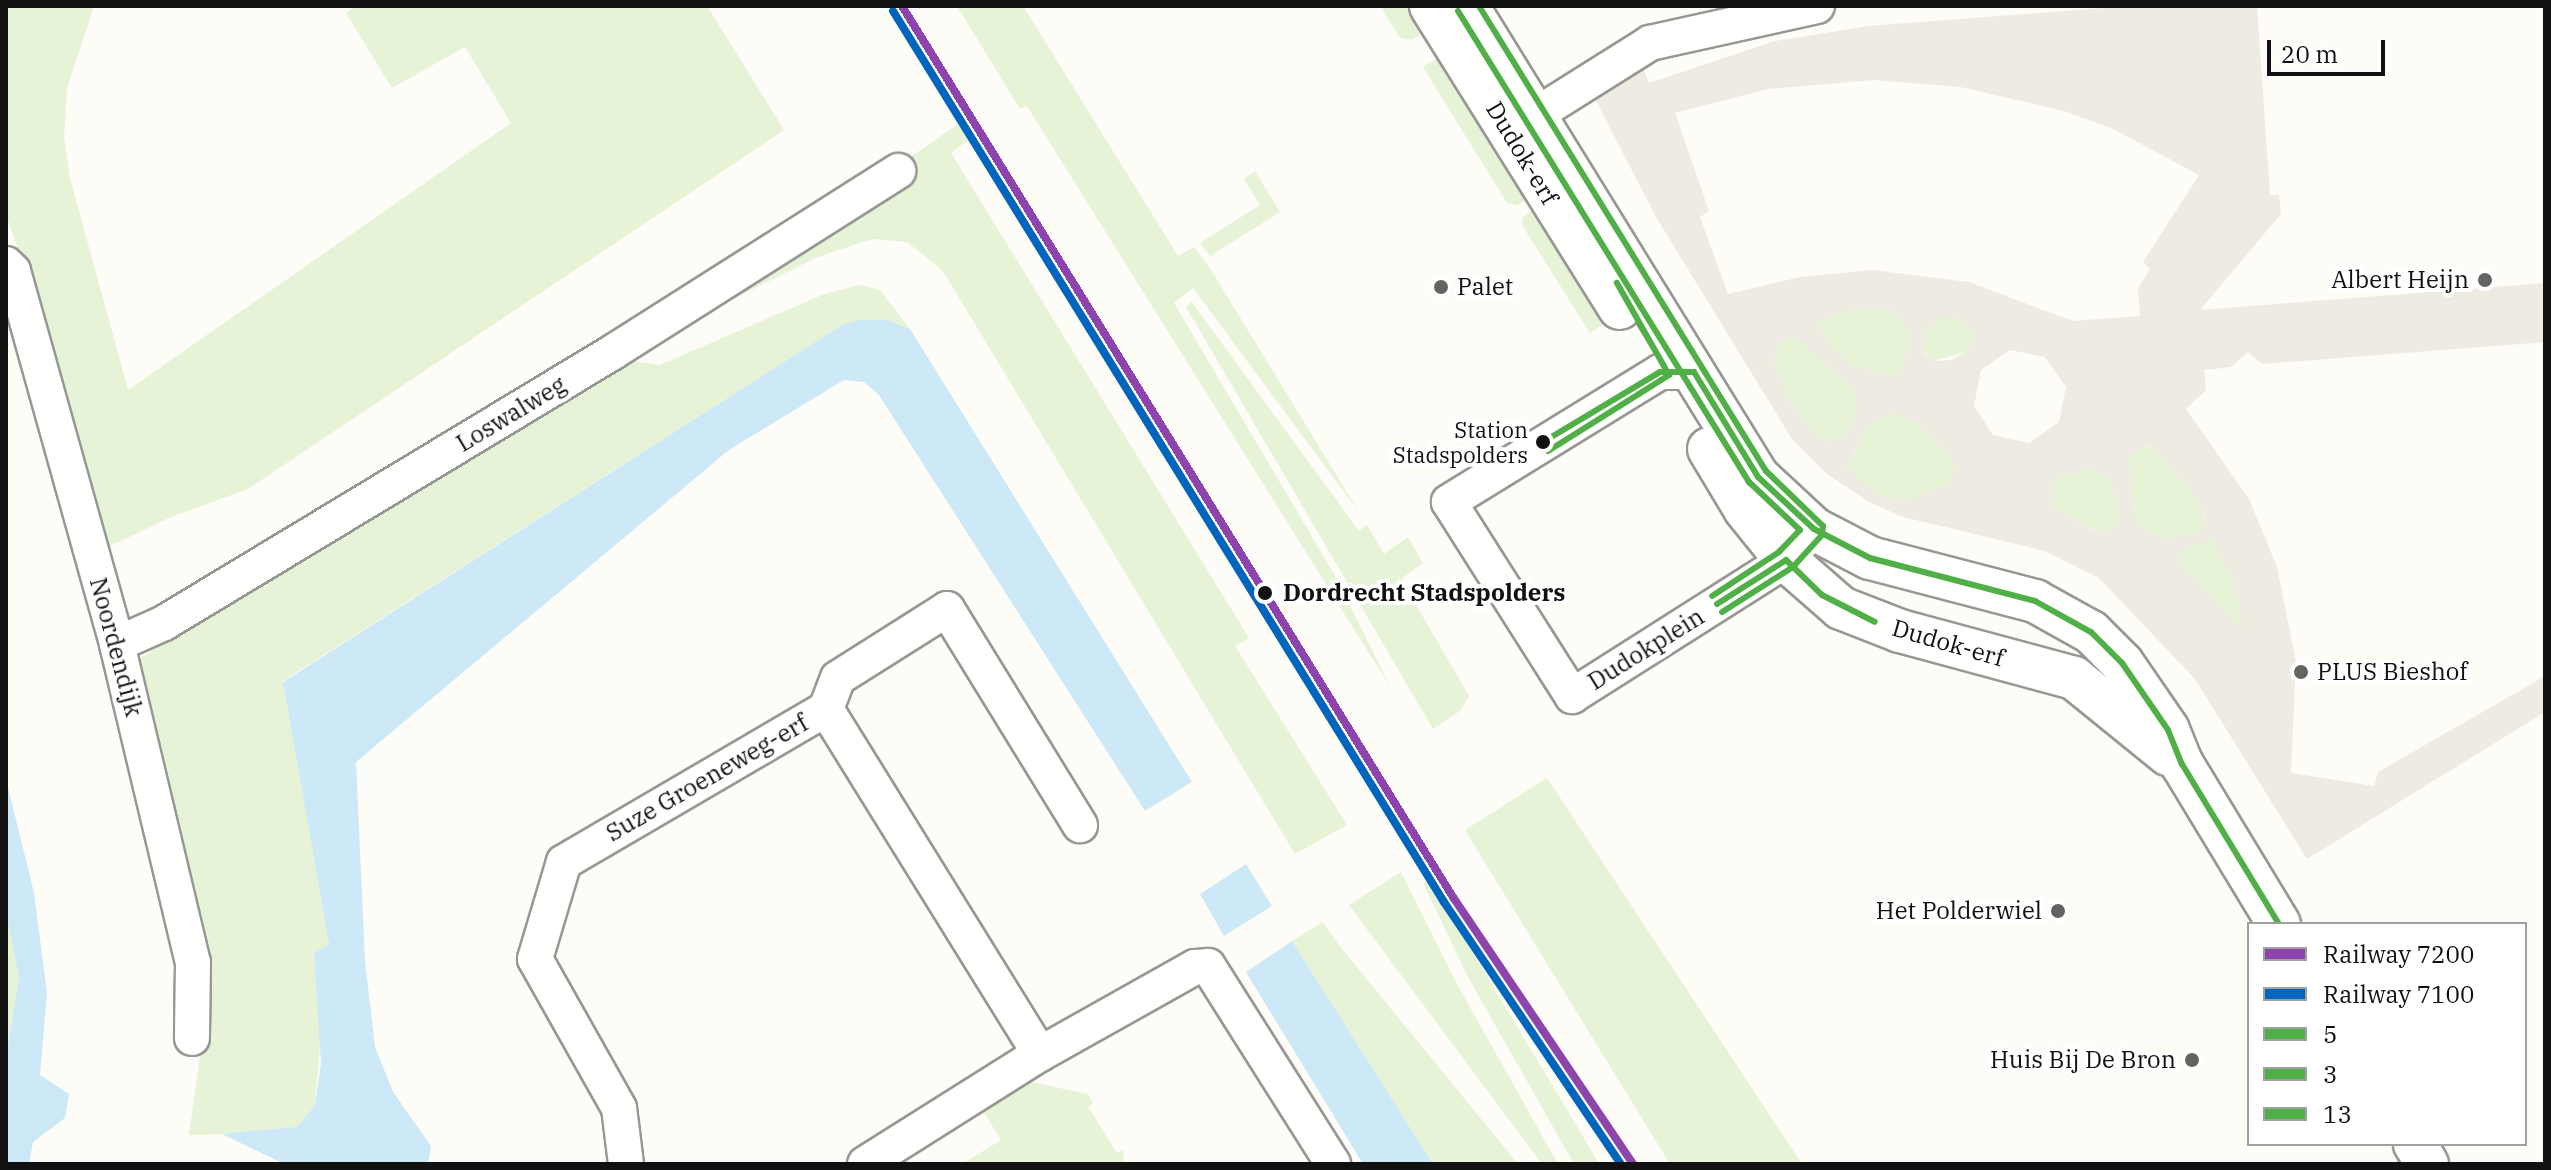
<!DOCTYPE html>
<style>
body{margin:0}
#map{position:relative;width:2551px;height:1170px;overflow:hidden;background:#fdfcf7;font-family:"IBM Plex Serif",serif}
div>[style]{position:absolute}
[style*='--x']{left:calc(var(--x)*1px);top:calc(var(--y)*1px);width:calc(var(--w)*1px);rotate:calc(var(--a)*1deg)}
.green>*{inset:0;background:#e7f3d7}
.plaza>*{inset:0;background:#edebe2}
.water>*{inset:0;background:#cde8f7}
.roads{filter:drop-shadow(2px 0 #979795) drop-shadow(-2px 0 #979795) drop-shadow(0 2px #979795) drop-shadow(0 -2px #979795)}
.minor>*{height:34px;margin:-17px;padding:0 17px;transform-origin:17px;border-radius:17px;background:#fffffe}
.tertiary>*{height:42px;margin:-21px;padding:0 21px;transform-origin:21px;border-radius:21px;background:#fffffe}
.bus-1>*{height:6px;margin:-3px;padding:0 3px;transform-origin:3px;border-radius:3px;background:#50af46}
.bus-2>*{height:6px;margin:-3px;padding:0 3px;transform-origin:3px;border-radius:3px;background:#50af46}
.bus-3>*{height:6px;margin:-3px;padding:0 3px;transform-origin:3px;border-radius:3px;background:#50af46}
.rail-1>*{height:8px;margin:-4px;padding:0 4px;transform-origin:4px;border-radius:4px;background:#8e44ad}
.rail-2>*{height:8px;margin:-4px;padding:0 4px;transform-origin:4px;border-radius:4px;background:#0065bd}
.dots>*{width:22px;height:22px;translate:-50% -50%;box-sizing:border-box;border:4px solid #fff;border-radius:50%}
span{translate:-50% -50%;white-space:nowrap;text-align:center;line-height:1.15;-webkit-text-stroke:8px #fff;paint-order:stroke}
.bus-label{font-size:22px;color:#111}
.right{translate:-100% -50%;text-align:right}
.street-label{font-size:24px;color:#111}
.poi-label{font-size:24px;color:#111}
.left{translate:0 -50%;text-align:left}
.stop-label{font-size:24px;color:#111;font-weight:700}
.frame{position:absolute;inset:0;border:8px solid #111;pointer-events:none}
.legend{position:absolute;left:2247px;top:922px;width:280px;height:224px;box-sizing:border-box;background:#fff;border:2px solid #a0a0a0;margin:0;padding:10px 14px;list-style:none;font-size:24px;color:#111}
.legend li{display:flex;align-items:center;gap:16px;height:40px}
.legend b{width:40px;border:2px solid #a0a0a0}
.scale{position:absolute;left:2267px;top:40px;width:118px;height:36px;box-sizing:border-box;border:4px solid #111;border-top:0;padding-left:10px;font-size:24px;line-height:28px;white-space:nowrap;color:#111;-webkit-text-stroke:6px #fff;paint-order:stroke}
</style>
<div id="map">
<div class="green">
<i style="clip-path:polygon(6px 6px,94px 6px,67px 88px,64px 137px,70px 178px,128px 390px,511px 123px,465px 47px,392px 88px,346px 13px,357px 6px,707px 6px,784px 130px,248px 489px,171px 517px,104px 549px,57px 360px,6px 215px)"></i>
<i style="clip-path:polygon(957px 6px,1023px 6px,1178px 256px,1194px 247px,1211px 270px,1359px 512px,1193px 288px,1174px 303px,1334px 574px,1391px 688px,1027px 106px,1020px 109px)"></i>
<i style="clip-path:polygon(1380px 6px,1420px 6px,1425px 31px,1412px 40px,1400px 38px)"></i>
<i style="clip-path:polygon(1437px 59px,1453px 66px,1535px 195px,1517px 205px,1507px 203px,1423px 67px)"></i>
<i style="clip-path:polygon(961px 122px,971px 138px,951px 153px,1249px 638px,1235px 646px,1347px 825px,1295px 854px,943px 271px,907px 242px,872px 239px,815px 258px,637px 347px)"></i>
<i style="clip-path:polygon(1255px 171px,1280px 212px,1210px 256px,1200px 243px,1260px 205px,1244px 179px)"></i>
<i style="clip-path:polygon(1540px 205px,1612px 319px,1590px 333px,1522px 225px,1523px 217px)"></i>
<i style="clip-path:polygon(860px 285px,880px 290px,910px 329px,887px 320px,842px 325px,283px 681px,329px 944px,314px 953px,322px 1021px,315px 1105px,297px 1127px,268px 1133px,189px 1135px,205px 1019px,205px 945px,139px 659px,617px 359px,660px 365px,824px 294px)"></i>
<i style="clip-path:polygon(1191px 301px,1359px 531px,1367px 525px,1384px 554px,1408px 537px,1423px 563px,1401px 579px,1469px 696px,1460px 711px,1433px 729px,1186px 307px)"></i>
<i style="clip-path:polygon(1879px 308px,1898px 313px,1909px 335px,1902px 372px,1892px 377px,1854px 366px,1831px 347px,1820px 329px,1821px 321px,1845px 311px)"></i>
<i style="clip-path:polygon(1942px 318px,1959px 318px,1978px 335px,1966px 352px,1933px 361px,1923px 351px,1927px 330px)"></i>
<i style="clip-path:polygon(1796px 337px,1856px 391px,1854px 424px,1844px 437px,1823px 443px,1793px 408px,1773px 362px,1780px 342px)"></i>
<i style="clip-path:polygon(1891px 413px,1916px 422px,1950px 456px,1955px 467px,1950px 485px,1904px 500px,1881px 497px,1846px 469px,1870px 423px)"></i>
<i style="clip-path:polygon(2150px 444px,2189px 488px,2207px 522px,2198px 533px,2165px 539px,2145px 531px,2134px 514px,2129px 457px)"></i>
<i style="clip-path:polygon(2092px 469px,2109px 477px,2120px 516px,2111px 530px,2098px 533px,2053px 507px,2052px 485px,2061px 476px)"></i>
<i style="clip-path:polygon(2214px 538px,2234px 581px,2245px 634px,2179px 561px,2185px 549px)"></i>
<i style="clip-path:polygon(1547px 778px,1802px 1164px,1670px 1164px,1465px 830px)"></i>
<i style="clip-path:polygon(1401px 872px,1458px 986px,1558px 1164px,1542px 1164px,1349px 905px)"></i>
<i style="clip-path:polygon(1429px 880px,1578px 1128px,1599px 1164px,1574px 1164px,1468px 977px,1423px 883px)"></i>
<i style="clip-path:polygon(6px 913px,19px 977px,6px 1059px)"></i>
<i style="clip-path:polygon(1323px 922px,1338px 944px,1518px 1164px,1433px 1164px,1292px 941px)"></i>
<i style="clip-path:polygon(1030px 1082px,1088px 1094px,1093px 1103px,1088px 1107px,1117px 1153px,1123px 1150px,1124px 1164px,962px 1164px,1001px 1140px,983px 1111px)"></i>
</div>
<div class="plaza">
<i style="clip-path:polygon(evenodd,2130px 6px,2257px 6px,2270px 195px,2279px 195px,2281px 214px,2200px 310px,2545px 283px,2545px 342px,2262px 364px,2248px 352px,2231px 367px,2204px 370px,2206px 390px,2186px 409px,2249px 499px,2277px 567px,2296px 662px,2291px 773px,2374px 786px,2378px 772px,2545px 676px,2545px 712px,2307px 859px,2195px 679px,2099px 578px,2045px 551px,1903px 517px,1871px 503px,1827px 474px,1792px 439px,1656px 217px,1593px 95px,1643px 68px,1649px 83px,1775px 41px,1869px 26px,2130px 6px,1873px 80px,1960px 87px,2064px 111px,2113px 129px,2199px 175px,2143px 262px,2150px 269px,2138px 288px,2140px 316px,2073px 321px,1969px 282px,1873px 270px,1800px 277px,1728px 294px,1700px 217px,1709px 211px,1675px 113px,1768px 89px,1873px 80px,2130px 6px,1879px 308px,1898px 313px,1909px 335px,1902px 372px,1892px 377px,1854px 366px,1831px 347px,1820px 329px,1821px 321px,1845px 311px,1879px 308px,2130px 6px,1942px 318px,1959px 318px,1978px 335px,1966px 352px,1951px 360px,1933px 361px,1923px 352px,1927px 330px,1942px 318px,2130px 6px,1796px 338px,1856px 391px,1854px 424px,1844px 437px,1823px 443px,1793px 408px,1773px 362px,1780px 342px,1796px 338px,2130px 6px,2010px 350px,2045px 357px,2066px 387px,2059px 422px,2029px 443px,1993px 435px,1974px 406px,1981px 370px,2010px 350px,2130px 6px,1891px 413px,1916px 422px,1950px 456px,1955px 467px,1950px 485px,1904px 500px,1881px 497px,1846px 468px,1870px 423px,1891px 413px,2130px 6px,2149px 444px,2189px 488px,2207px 521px,2198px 533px,2165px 539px,2145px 531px,2134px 514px,2129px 457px,2149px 444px,2130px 6px,2092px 469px,2109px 477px,2120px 516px,2111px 530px,2097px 533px,2053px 507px,2052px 485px,2061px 476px,2092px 469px,2130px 6px,2213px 539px,2234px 581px,2244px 632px,2179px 561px,2185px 549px,2213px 539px)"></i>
</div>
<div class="water">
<i style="clip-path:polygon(860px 320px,887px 320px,910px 329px,1192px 782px,1145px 811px,879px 395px,864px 382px,844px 380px,730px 449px,356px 762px,365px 961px,375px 1047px,393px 1092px,431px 1146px,428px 1164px,284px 1164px,222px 1134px,297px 1127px,315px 1105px,321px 1063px,314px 953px,329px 944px,283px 682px,842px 325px)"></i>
<i style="clip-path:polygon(6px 779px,34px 893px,47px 993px,40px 1075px,69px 1094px,65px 1118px,33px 1142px,29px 1164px,6px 1164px,6px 1059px,19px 977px,6px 913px)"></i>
<i style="clip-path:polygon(1246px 864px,1272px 906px,1224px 936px,1200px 894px)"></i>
<i style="clip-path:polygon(1292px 941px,1433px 1164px,1363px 1164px,1246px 972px)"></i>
</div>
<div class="roads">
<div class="minor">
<i style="--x:1513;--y:129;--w:162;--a:-32.1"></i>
<i style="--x:1650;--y:43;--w:171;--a:-12.5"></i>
<i style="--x:6;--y:264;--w:10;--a:45"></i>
<i style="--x:13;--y:271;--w:387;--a:74.4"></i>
<i style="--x:117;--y:644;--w:327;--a:76.6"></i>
<i style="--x:193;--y:962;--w:76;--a:90.8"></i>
<i style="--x:1694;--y:372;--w:34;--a:180"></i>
<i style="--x:1660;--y:372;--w:248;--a:148.4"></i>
<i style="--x:1449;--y:502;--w:230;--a:57.6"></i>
<i style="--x:1572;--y:696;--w:254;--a:-32.4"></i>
<i style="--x:1786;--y:560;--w:25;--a:-48"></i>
<i style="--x:117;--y:644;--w:51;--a:-24.1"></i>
<i style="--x:164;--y:623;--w:524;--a:-31.11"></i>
<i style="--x:613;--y:352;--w:338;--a:-32.4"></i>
<i style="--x:826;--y:709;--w:33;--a:-69"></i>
<i style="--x:838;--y:678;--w:129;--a:-32.3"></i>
<i style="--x:947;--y:609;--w:254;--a:58.4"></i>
<i style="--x:626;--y:1164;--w:56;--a:-97.1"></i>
<i style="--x:619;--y:1108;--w:171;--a:-119.4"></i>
<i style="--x:535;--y:959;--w:101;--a:-73.4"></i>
<i style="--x:564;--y:862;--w:303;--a:-30.3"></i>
<i style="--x:826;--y:709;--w:406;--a:58.2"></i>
<i style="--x:865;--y:1164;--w:207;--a:-32.2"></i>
<i style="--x:1040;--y:1054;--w:178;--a:-29.3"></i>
<i style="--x:1195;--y:967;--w:13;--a:-4"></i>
<i style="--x:1208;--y:966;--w:234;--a:57.7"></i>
</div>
<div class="tertiary">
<i style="--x:1431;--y:6;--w:356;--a:58"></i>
<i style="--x:1467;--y:6;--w:554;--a:58.29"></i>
<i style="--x:1758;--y:477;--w:76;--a:42.9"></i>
<i style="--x:1814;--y:529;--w:63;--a:27.4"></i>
<i style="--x:1870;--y:558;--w:171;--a:14.6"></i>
<i style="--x:2035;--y:601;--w:64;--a:29"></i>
<i style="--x:2091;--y:632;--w:44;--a:45"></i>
<i style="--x:2122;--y:663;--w:81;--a:55.5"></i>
<i style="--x:2168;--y:730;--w:37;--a:68"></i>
<i style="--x:2182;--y:764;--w:187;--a:58.8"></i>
<i style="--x:1709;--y:449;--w:70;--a:59"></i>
<i style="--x:1745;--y:509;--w:65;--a:51.2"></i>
<i style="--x:1786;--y:560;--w:73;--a:41.1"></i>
<i style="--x:1841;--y:608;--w:63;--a:21.3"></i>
<i style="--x:1900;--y:631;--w:180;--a:15.1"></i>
<i style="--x:2074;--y:678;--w:121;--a:39"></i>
<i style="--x:2415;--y:1144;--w:23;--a:59"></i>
</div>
</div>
<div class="bus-1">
<i style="--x:1543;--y:442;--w:136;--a:-30.9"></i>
<i style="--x:1660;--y:372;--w:34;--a:0"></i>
<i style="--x:1694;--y:372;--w:123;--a:58.6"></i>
<i style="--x:1758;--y:477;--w:76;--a:42.9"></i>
<i style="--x:1814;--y:529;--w:63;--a:27.4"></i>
<i style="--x:1870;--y:558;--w:171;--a:14.6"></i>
<i style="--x:2035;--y:601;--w:64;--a:29"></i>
<i style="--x:2091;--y:632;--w:44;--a:45"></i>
<i style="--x:2122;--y:663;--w:81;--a:55.5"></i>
<i style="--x:2168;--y:730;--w:37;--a:68"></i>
<i style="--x:2182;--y:764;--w:187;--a:58.8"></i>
<i style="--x:1717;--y:604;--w:82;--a:-32.5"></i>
<i style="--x:1786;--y:560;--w:50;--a:44.2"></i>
<i style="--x:1822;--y:595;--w:59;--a:27"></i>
</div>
<div class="bus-2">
<i style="--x:1458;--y:11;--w:554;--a:58.29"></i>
<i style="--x:1749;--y:482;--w:70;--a:43.3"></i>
<i style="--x:1800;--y:530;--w:30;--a:134"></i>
<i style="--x:1779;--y:552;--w:80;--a:146.7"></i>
<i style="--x:1548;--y:451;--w:143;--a:-32.1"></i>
<i style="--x:1669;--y:375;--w:106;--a:-119.5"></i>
</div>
<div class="bus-3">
<i style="--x:1479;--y:6;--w:546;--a:58.32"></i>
<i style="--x:1766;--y:471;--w:79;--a:44"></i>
<i style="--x:1823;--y:526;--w:9;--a:96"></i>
<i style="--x:1822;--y:535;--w:43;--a:132.2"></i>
<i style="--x:1793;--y:567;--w:84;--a:147.6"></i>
</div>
<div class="rail-1">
<i style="--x:902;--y:6;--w:1048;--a:58.27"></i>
<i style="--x:1453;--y:897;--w:322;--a:56"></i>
</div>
<div class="rail-2">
<i style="--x:893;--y:11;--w:1048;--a:58.27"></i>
<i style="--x:1444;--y:902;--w:316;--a:56"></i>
</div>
<div class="dots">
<i style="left:2485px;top:280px;background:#646362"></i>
<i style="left:1441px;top:287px;background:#646362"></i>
<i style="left:1543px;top:442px;background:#111"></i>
<i style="left:1265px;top:593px;background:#111"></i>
<i style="left:2301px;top:672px;background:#646362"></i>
<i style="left:2058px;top:911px;background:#646362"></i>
<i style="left:2192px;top:1060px;background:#646362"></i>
</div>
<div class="bus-label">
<span class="right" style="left:1528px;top:442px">Station<br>Stadspolders</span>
</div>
<div class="street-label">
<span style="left:1522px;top:153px;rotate:59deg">Dudok-erf</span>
<span style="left:511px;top:414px;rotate:-31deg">Loswalweg</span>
<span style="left:1948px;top:643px;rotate:16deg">Dudok-erf</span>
<span style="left:116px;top:647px;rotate:75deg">Noordendijk</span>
<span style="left:1646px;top:649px;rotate:-32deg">Dudokplein</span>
<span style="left:707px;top:778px;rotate:-30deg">Suze Groeneweg-erf</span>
</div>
<div class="poi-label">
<span class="right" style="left:2469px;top:280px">Albert Heijn</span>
<span class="left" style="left:1457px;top:287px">Palet</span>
<span class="left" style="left:2317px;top:672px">PLUS Bieshof</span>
<span class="right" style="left:2042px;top:911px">Het Polderwiel</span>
<span class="right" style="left:2176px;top:1060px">Huis Bij De Bron</span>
</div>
<div class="stop-label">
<span class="left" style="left:1283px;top:593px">Dordrecht Stadspolders</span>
</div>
<div class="frame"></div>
<ul class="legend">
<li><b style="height:10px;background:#8e44ad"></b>Railway 7200</li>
<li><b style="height:10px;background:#0065bd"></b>Railway 7100</li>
<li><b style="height:10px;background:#50af46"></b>5</li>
<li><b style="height:10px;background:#50af46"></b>3</li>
<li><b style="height:10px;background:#50af46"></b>13</li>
</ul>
<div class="scale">20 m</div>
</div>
